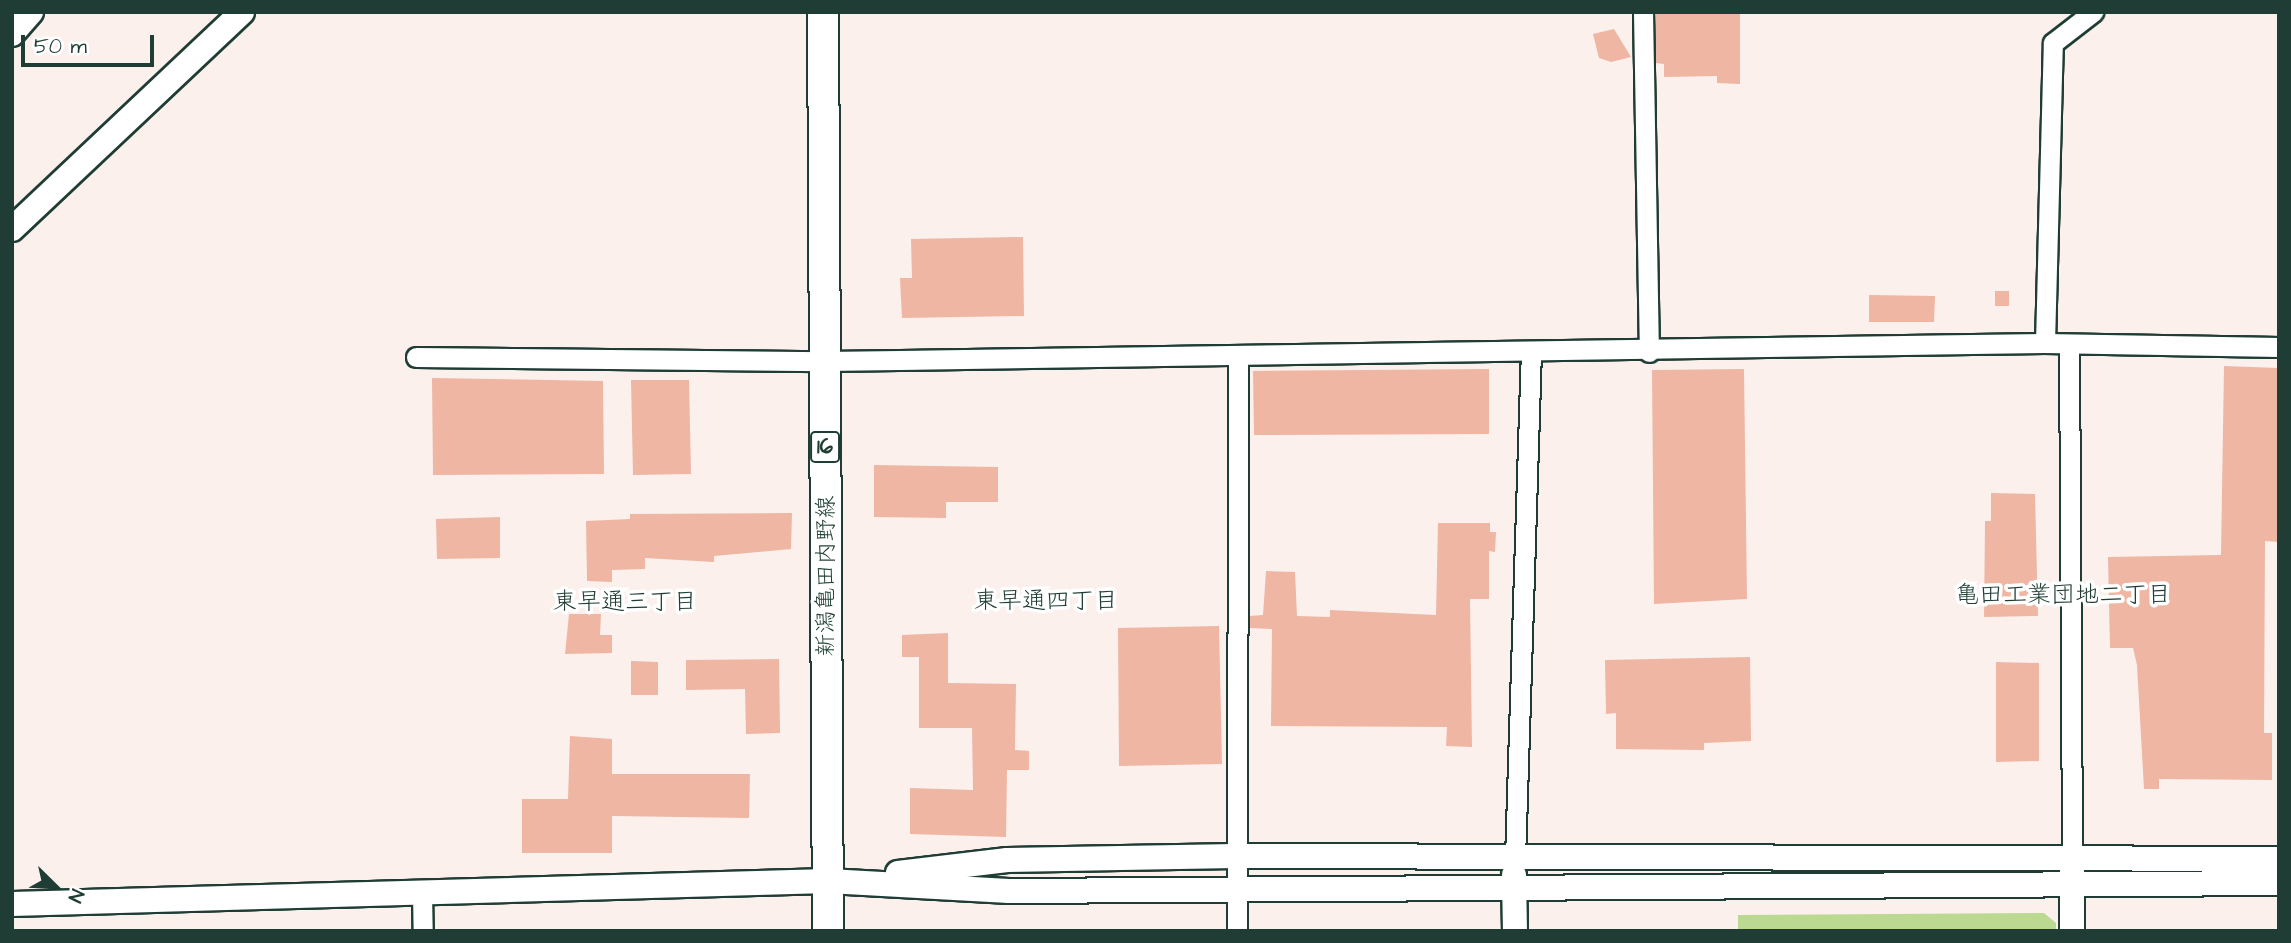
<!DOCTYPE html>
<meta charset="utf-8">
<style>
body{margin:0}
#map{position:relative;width:2291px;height:943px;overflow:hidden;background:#fcf0ed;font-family:"Architects Daughter","Klee One",sans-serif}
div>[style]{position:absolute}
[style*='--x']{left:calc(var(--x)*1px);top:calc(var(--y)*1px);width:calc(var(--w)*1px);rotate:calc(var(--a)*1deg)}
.green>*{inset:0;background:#bcd991}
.building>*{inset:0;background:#eeb6a3}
.roads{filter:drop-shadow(2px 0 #1f3d34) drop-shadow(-2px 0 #1f3d34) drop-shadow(0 2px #1f3d34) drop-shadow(0 -2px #1f3d34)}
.minor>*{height:19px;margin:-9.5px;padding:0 9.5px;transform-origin:9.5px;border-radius:9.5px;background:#fff}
.tertiary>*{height:24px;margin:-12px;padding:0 12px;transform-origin:12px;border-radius:12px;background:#fff}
.primary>*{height:30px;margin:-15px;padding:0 15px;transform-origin:15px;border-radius:15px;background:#fff}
span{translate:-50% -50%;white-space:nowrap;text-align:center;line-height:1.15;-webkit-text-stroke:7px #fff;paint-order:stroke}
.shield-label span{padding:2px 5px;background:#fff;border:2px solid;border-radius:5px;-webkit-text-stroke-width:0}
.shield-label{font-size:21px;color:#1f3d34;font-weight:700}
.street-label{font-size:23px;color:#1f3d34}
.neighbourhood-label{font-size:24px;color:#1f3d34}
.frame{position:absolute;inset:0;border:14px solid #1f3d34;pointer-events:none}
.north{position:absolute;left:21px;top:852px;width:70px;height:70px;-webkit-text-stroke:5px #fff;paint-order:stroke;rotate:114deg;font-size:19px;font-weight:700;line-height:28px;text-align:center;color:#1f3d34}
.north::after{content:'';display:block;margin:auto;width:24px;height:32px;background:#1f3d34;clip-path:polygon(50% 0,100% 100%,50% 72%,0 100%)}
.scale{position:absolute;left:21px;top:35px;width:133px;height:32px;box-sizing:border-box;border:4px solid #1f3d34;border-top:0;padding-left:9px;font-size:21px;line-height:24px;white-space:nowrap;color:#1f3d34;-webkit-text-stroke:5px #fff;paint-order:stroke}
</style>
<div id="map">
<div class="green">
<i style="clip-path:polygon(2044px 913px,2056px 923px,2056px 931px,1738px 931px,1738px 915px)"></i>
</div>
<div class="building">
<i style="clip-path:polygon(1655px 12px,1740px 12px,1740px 84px,1717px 83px,1717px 76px,1664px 77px,1664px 64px,1656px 63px)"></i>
<i style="clip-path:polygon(1614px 29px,1631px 57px,1611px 62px,1599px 58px,1593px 34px)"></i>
<i style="clip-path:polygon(1023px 237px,1024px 316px,902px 318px,900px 278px,912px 278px,911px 239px)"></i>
<i style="clip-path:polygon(1995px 291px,2009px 291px,2009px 306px,1995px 306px)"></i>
<i style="clip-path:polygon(1869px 295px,1935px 296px,1934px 322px,1869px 322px)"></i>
<i style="clip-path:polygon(2224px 366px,2279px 368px,2279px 542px,2265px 541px,2264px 733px,2272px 733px,2272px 780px,2159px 779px,2159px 789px,2144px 789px,2137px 665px,2133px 648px,2110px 648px,2108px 557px,2221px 555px)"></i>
<i style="clip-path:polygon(1744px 369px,1747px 599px,1654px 604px,1652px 370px)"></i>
<i style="clip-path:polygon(1253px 371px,1489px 369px,1489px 434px,1254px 435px)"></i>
<i style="clip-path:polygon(432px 378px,603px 381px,604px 474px,433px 475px)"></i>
<i style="clip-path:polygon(631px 380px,689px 380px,691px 474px,633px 475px)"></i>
<i style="clip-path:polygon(874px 465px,998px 467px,998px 502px,946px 502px,946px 518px,874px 517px)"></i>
<i style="clip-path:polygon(1991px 493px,2035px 494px,2038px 616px,1984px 617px,1985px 521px,1991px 521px)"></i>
<i style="clip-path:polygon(792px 513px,791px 549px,714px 556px,714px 562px,645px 558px,645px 569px,612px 570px,612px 582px,587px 581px,586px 521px,630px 519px,630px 514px)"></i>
<i style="clip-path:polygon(500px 517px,500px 558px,437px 559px,436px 519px)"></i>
<i style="clip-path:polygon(1438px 523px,1490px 523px,1490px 532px,1496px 532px,1495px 552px,1489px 551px,1489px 599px,1470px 599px,1472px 747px,1446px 746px,1447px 727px,1271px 726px,1272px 629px,1250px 628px,1250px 616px,1263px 615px,1266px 571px,1295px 572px,1297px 616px,1330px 617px,1330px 610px,1436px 615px)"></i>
<i style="clip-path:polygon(569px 614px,601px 614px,600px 635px,612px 635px,612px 653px,565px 654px)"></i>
<i style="clip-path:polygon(1219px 626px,1222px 764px,1119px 766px,1118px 628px)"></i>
<i style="clip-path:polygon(948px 633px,948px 683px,1016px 684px,1015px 750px,1029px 751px,1029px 770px,1007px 770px,1006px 837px,910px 834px,910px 788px,973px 790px,972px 728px,919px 728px,919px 657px,902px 657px,902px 635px)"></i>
<i style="clip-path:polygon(1750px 657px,1751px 741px,1704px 743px,1704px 750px,1616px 749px,1616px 713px,1606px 714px,1605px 660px)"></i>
<i style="clip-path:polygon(779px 659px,780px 733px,746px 734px,745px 689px,686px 690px,686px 660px)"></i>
<i style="clip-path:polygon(631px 661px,658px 662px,658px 695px,631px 695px)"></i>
<i style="clip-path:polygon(1996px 662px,2039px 663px,2039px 761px,1996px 762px)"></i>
<i style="clip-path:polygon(570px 736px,612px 739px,612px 774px,750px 774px,749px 818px,612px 816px,612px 853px,522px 853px,522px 799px,568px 799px)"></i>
</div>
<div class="roads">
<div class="minor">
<i style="--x:1643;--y:12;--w:340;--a:89"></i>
<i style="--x:2045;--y:343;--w:300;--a:-88.5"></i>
<i style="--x:2053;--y:43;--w:51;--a:-37.8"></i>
<i style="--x:2069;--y:344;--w:513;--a:89.66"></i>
<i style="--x:416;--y:357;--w:409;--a:0.6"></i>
<i style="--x:825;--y:361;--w:1220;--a:-0.85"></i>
<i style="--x:2045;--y:343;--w:234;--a:1"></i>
<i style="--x:1515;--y:859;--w:508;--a:-88.2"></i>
<i style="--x:422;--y:892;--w:39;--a:89"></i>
<i style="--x:1237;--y:931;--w:576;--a:-89.9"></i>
</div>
<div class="tertiary">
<i style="--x:12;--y:34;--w:29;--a:-49"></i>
<i style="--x:12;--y:229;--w:316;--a:-43.3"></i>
<i style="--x:898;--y:873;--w:110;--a:-6.8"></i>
<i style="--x:1007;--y:860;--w:228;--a:-1"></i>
<i style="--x:1235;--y:856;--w:1044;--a:0.16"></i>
<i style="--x:1514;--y:875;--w:56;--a:89"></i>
<i style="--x:12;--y:904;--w:816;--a:-1.61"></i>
<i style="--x:828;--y:881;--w:181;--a:3.2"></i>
<i style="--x:1009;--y:891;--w:1270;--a:-0.36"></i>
<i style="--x:2072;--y:931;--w:60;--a:-90"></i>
</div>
<div class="primary">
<i style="--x:823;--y:12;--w:919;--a:89.69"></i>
</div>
</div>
<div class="shield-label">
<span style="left:825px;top:447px">16</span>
</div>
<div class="street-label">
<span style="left:826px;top:576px;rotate:-90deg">新潟亀田内野線</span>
</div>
<div class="neighbourhood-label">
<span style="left:2063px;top:596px">亀田工業団地二丁目</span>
<span style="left:1046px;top:602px">東早通四丁目</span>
<span style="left:625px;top:603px">東早通三丁目</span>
</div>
<div class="frame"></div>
<div class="north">N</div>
<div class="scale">50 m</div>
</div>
